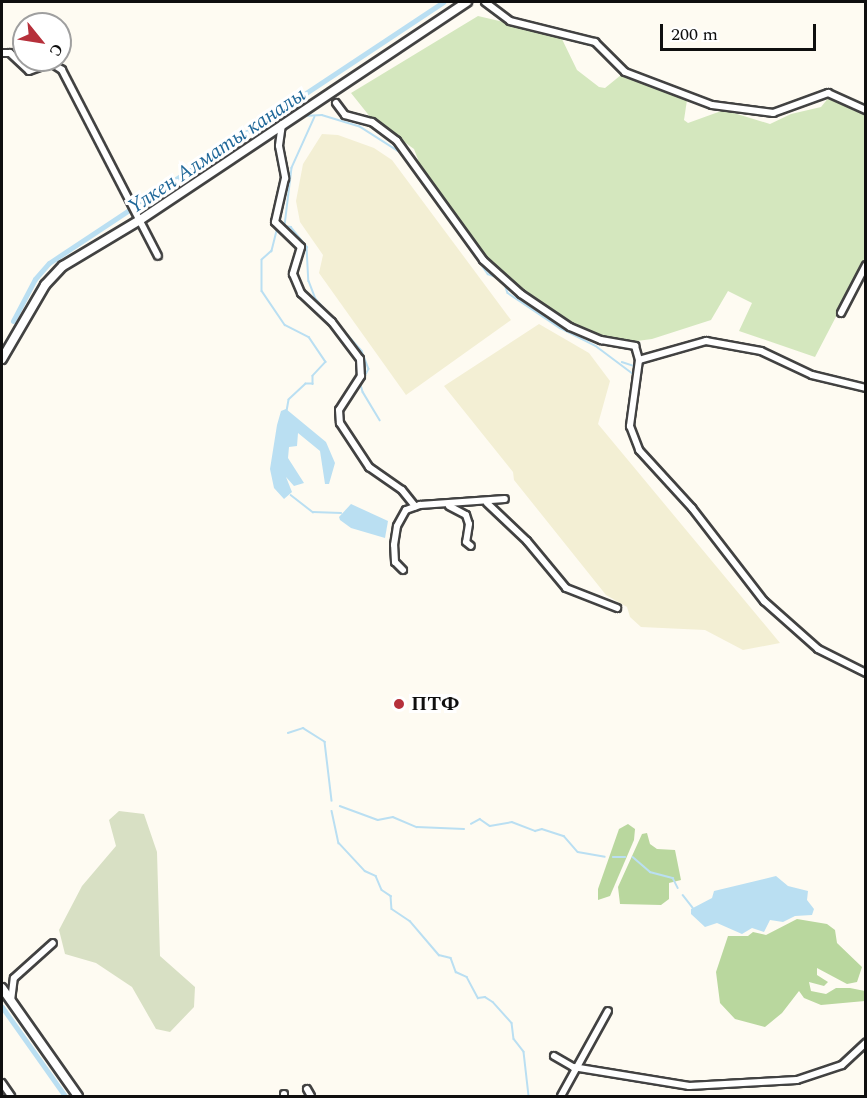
<!DOCTYPE html>
<meta charset="utf-8">
<style>
body{margin:0}
#map{position:relative;width:867px;height:1098px;overflow:hidden;background:#fefbf2;font-family:Spectral,serif}
div>[style]{position:absolute}
[style*='--x']{left:calc(var(--x)*1px);top:calc(var(--y)*1px);width:calc(var(--w)*1px);rotate:calc(var(--a)*1deg)}
.farmland>*{inset:0;background:#f3efd4}
.green>*{inset:0;background:#d4e7be}
.forest>*{inset:0;background:#b9d79e}
.cemetery>*{inset:0;background:#d8e0c4}
.water>*{inset:0;background:#badff2}
.stream>*{height:1.5px;margin:-0.75px;padding:0 0.75px;transform-origin:0.75px;border-radius:0.75px;background:#badff2}
.canal>*{height:5px;margin:-2.5px;padding:0 2.5px;transform-origin:2.5px;border-radius:2.5px;background:#badff2}
.roads{filter:drop-shadow(2px 0 #424242) drop-shadow(-2px 0 #424242) drop-shadow(0 2px #424242) drop-shadow(0 -2px #424242)}
.minor>*{height:6px;margin:-3px;padding:0 3px;transform-origin:3px;border-radius:3px;background:#fff}
.tertiary>*{height:8px;margin:-4px;padding:0 4px;transform-origin:4px;border-radius:4px;background:#fff}
.dots>*{width:16px;height:16px;translate:-50% -50%;box-sizing:border-box;border:3px solid #fff;border-radius:50%}
span{translate:-50% -50%;white-space:nowrap;text-align:center;line-height:1.15;-webkit-text-stroke:6px #fff;paint-order:stroke}
.poi-label{font-size:20px;color:#0f0f0f;font-weight:700}
.left{translate:0 -50%;text-align:left}
.water-label{font-size:21px;color:#206899;font-style:italic}
.frame{position:absolute;inset:0;border:3px solid #0f0f0f;pointer-events:none}
.north{position:absolute;left:12px;top:12px;width:60px;height:60px;box-sizing:border-box;background:#fff;border:2px solid #9f9f9f;border-radius:50%;rotate:120deg;font-size:16px;font-weight:700;line-height:24px;text-align:center;color:#0f0f0f}
.north::after{content:'';display:block;margin:auto;width:21px;height:27px;background:#b6303b;clip-path:polygon(50% 0,100% 100%,50% 72%,0 100%)}
.scale{position:absolute;left:660px;top:24px;width:156px;height:27px;box-sizing:border-box;border:3px solid #0f0f0f;border-top:0;padding-left:8px;font-size:18px;line-height:21px;white-space:nowrap;color:#0f0f0f;-webkit-text-stroke:4px #fff;paint-order:stroke}
</style>
<div id="map">
<div class="farmland">
<i style="clip-path:polygon(322px 134px,338px 135px,374px 148px,392px 160px,511px 320px,406px 395px,319px 273px,323px 255px,300px 222px,296px 201px,303px 164px)"></i>
<i style="clip-path:polygon(539px 324px,589px 353px,610px 381px,598px 424px,780px 643px,743px 650px,705px 630px,641px 627px,630px 617px,627px 607px,606px 595px,514px 480px,513px 472px,444px 386px)"></i>
</div>
<div class="green">
<i style="clip-path:polygon(478px 16px,560px 35px,577px 70px,599px 87px,605px 88px,621px 75px,677px 94px,687px 100px,684px 120px,688px 123px,724px 110px,770px 124px,791px 114px,821px 107px,830px 96px,865px 111px,865px 261px,815px 357px,739px 331px,752px 303px,728px 291px,711px 320px,652px 339px,629px 342px,607px 339px,572px 325px,493px 266px,420px 165px,414px 149px,371px 118px,351px 93px)"></i>
</div>
<div class="forest">
<i style="clip-path:polygon(628px 824px,635px 829px,634px 840px,610px 896px,598px 900px,598px 889px,619px 829px)"></i>
<i style="clip-path:polygon(647px 833px,650px 844px,657px 849px,675px 850px,681px 880px,669px 883px,669px 899px,661px 905px,620px 904px,618px 887px,642px 834px)"></i>
<i style="clip-path:polygon(797px 919px,827px 924px,835px 930px,837px 943px,862px 967px,857px 982px,847px 984px,817px 968px,817px 975px,828px 982px,824px 986px,809px 982px,811px 991px,826px 994px,836px 988px,850px 988px,865px 991px,865px 1001px,821px 1005px,804px 998px,799px 991px,782px 1013px,765px 1027px,735px 1019px,720px 1003px,716px 972px,728px 936px,748px 936px,753px 932px,766px 935px)"></i>
</div>
<div class="cemetery">
<i style="clip-path:polygon(119px 811px,144px 814px,157px 852px,160px 956px,195px 987px,194px 1007px,170px 1032px,156px 1029px,132px 987px,96px 963px,65px 954px,59px 930px,82px 886px,116px 846px,109px 820px)"></i>
</div>
<div class="water">
<i style="clip-path:polygon(286px 409px,326px 442px,335px 463px,329px 484px,325px 484px,320px 451px,298px 433px,297px 446px,289px 447px,288px 458px,304px 483px,294px 486px,286px 477px,292px 492px,284px 499px,274px 488px,270px 469px,277px 425px,281px 411px)"></i>
<i style="clip-path:polygon(351px 504px,388px 521px,385px 538px,351px 528px,340px 520px,339px 517px)"></i>
<i style="clip-path:polygon(776px 876px,788px 886px,808px 891px,807px 900px,814px 909px,812px 915px,795px 916px,783px 922px,770px 920px,764px 932px,752px 928px,742px 934px,717px 923px,705px 927px,691px 914px,691px 909px,712px 898px,714px 891px)"></i>
</div>
<div class="stream">
<i style="--x:303;--y:116;--w:19;--a:-3"></i>
<i style="--x:322;--y:115;--w:39;--a:17"></i>
<i style="--x:359;--y:126;--w:52;--a:32.5"></i>
<i style="--x:315;--y:117;--w:56;--a:114.3"></i>
<i style="--x:292;--y:168;--w:58;--a:96.9"></i>
<i style="--x:285;--y:226;--w:6;--a:9"></i>
<i style="--x:291;--y:227;--w:26;--a:51"></i>
<i style="--x:307;--y:247;--w:34;--a:87"></i>
<i style="--x:309;--y:281;--w:19;--a:69"></i>
<i style="--x:316;--y:299;--w:69;--a:48.5"></i>
<i style="--x:362;--y:351;--w:19;--a:69"></i>
<i style="--x:369;--y:369;--w:18;--a:117"></i>
<i style="--x:361;--y:385;--w:7;--a:74"></i>
<i style="--x:363;--y:392;--w:33;--a:59"></i>
<i style="--x:407;--y:160;--w:14;--a:54"></i>
<i style="--x:277;--y:231;--w:21;--a:104"></i>
<i style="--x:272;--y:251;--w:13;--a:138"></i>
<i style="--x:262;--y:260;--w:31;--a:90"></i>
<i style="--x:262;--y:291;--w:41;--a:55.9"></i>
<i style="--x:285;--y:325;--w:27;--a:27"></i>
<i style="--x:309;--y:337;--w:30;--a:56"></i>
<i style="--x:326;--y:362;--w:19;--a:133"></i>
<i style="--x:313;--y:376;--w:8;--a:90"></i>
<i style="--x:313;--y:384;--w:7;--a:180"></i>
<i style="--x:306;--y:384;--w:23;--a:137"></i>
<i style="--x:289;--y:400;--w:11;--a:100"></i>
<i style="--x:462;--y:236;--w:46;--a:55.6"></i>
<i style="--x:488;--y:274;--w:14;--a:21"></i>
<i style="--x:505;--y:284;--w:9;--a:72"></i>
<i style="--x:508;--y:293;--w:63;--a:33.9"></i>
<i style="--x:560;--y:328;--w:40;--a:26.6"></i>
<i style="--x:596;--y:346;--w:50;--a:36.9"></i>
<i style="--x:622;--y:362;--w:16;--a:18"></i>
<i style="--x:641;--y:365;--w:13;--a:-29"></i>
<i style="--x:291;--y:495;--w:28;--a:38"></i>
<i style="--x:313;--y:512;--w:28;--a:2"></i>
<i style="--x:720;--y:539;--w:31;--a:53"></i>
<i style="--x:288;--y:733;--w:16;--a:-18"></i>
<i style="--x:303;--y:728;--w:26;--a:32"></i>
<i style="--x:325;--y:742;--w:59;--a:83.2"></i>
<i style="--x:340;--y:806;--w:40;--a:20.2"></i>
<i style="--x:378;--y:820;--w:15;--a:-11"></i>
<i style="--x:393;--y:817;--w:26;--a:23"></i>
<i style="--x:417;--y:827;--w:47;--a:2.4"></i>
<i style="--x:332;--y:811;--w:33;--a:78"></i>
<i style="--x:339;--y:843;--w:38;--a:47"></i>
<i style="--x:365;--y:871;--w:12;--a:24"></i>
<i style="--x:376;--y:876;--w:15;--a:67"></i>
<i style="--x:382;--y:890;--w:11;--a:34"></i>
<i style="--x:391;--y:896;--w:13;--a:86"></i>
<i style="--x:392;--y:909;--w:22;--a:34"></i>
<i style="--x:410;--y:921;--w:45;--a:49.5"></i>
<i style="--x:439;--y:955;--w:12;--a:14"></i>
<i style="--x:451;--y:958;--w:15;--a:70"></i>
<i style="--x:456;--y:972;--w:12;--a:24"></i>
<i style="--x:467;--y:977;--w:24;--a:62"></i>
<i style="--x:478;--y:998;--w:7;--a:-8"></i>
<i style="--x:485;--y:997;--w:9;--a:32"></i>
<i style="--x:493;--y:1002;--w:28;--a:48"></i>
<i style="--x:512;--y:1023;--w:16;--a:83"></i>
<i style="--x:514;--y:1039;--w:16;--a:52"></i>
<i style="--x:524;--y:1052;--w:44;--a:83.5"></i>
<i style="--x:471;--y:824;--w:10;--a:-29"></i>
<i style="--x:480;--y:819;--w:12;--a:35"></i>
<i style="--x:490;--y:826;--w:22;--a:-10"></i>
<i style="--x:512;--y:822;--w:25;--a:21"></i>
<i style="--x:535;--y:831;--w:7;--a:-16"></i>
<i style="--x:542;--y:829;--w:23;--a:18"></i>
<i style="--x:564;--y:836;--w:21;--a:49"></i>
<i style="--x:578;--y:852;--w:27;--a:10"></i>
<i style="--x:613;--y:857;--w:12;--a:0"></i>
<i style="--x:633;--y:857;--w:23;--a:41"></i>
<i style="--x:650;--y:872;--w:24;--a:15"></i>
<i style="--x:673;--y:878;--w:11;--a:63"></i>
<i style="--x:683;--y:895;--w:16;--a:52"></i>
</div>
<div class="canal">
<i style="--x:13;--y:321;--w:47;--a:-62.4"></i>
<i style="--x:35;--y:279;--w:21;--a:-49"></i>
<i style="--x:49;--y:263;--w:473;--a:-33.5"></i>
<i style="--x:2;--y:1007;--w:109;--a:54.7"></i>
</div>
<div class="roads">
<div class="minor">
<i style="--x:485;--y:2;--w:31;--a:37"></i>
<i style="--x:510;--y:21;--w:88;--a:13.9"></i>
<i style="--x:595;--y:42;--w:42;--a:45"></i>
<i style="--x:625;--y:72;--w:93;--a:20.8"></i>
<i style="--x:712;--y:105;--w:62;--a:7.5"></i>
<i style="--x:773;--y:113;--w:59;--a:-20"></i>
<i style="--x:828;--y:93;--w:42;--a:24.1"></i>
<i style="--x:2;--y:53;--w:8;--a:0"></i>
<i style="--x:10;--y:53;--w:26;--a:43"></i>
<i style="--x:29;--y:71;--w:23;--a:-20"></i>
<i style="--x:51;--y:63;--w:13;--a:32"></i>
<i style="--x:62;--y:70;--w:209;--a:62.7"></i>
<i style="--x:336;--y:103;--w:15;--a:53"></i>
<i style="--x:345;--y:115;--w:28;--a:15"></i>
<i style="--x:372;--y:122;--w:31;--a:37"></i>
<i style="--x:397;--y:141;--w:147;--a:54.1"></i>
<i style="--x:483;--y:260;--w:51;--a:41.8"></i>
<i style="--x:521;--y:294;--w:59;--a:34"></i>
<i style="--x:570;--y:327;--w:34;--a:23"></i>
<i style="--x:601;--y:340;--w:35;--a:10"></i>
<i style="--x:635;--y:346;--w:15;--a:74"></i>
<i style="--x:639;--y:360;--w:67;--a:97.8"></i>
<i style="--x:630;--y:426;--w:26;--a:69"></i>
<i style="--x:639;--y:450;--w:79;--a:47.6"></i>
<i style="--x:692;--y:508;--w:118;--a:52.3"></i>
<i style="--x:764;--y:601;--w:72;--a:41.6"></i>
<i style="--x:818;--y:649;--w:54;--a:26.6"></i>
<i style="--x:282;--y:124;--w:22;--a:98"></i>
<i style="--x:279;--y:146;--w:33;--a:79"></i>
<i style="--x:285;--y:178;--w:45;--a:102.8"></i>
<i style="--x:275;--y:222;--w:36;--a:44"></i>
<i style="--x:301;--y:247;--w:28;--a:107"></i>
<i style="--x:293;--y:274;--w:21;--a:67"></i>
<i style="--x:301;--y:293;--w:42;--a:43.1"></i>
<i style="--x:332;--y:322;--w:46;--a:52.9"></i>
<i style="--x:360;--y:359;--w:17;--a:87"></i>
<i style="--x:361;--y:376;--w:40;--a:122.9"></i>
<i style="--x:339;--y:410;--w:13;--a:86"></i>
<i style="--x:340;--y:423;--w:53;--a:56.6"></i>
<i style="--x:369;--y:467;--w:40;--a:34.9"></i>
<i style="--x:402;--y:490;--w:21;--a:51"></i>
<i style="--x:841;--y:313;--w:54;--a:-62.5"></i>
<i style="--x:639;--y:360;--w:70;--a:-15.8"></i>
<i style="--x:706;--y:341;--w:56;--a:10.3"></i>
<i style="--x:761;--y:351;--w:56;--a:25.2"></i>
<i style="--x:812;--y:375;--w:56;--a:13.5"></i>
<i style="--x:487;--y:503;--w:55;--a:43.5"></i>
<i style="--x:527;--y:541;--w:61;--a:50.3"></i>
<i style="--x:566;--y:588;--w:55;--a:21.4"></i>
<i style="--x:449;--y:506;--w:19;--a:28"></i>
<i style="--x:466;--y:515;--w:9;--a:72"></i>
<i style="--x:469;--y:524;--w:18;--a:99"></i>
<i style="--x:466;--y:542;--w:6;--a:39"></i>
<i style="--x:403;--y:570;--w:11;--a:-135"></i>
<i style="--x:395;--y:562;--w:17;--a:-93"></i>
<i style="--x:394;--y:545;--w:19;--a:-81"></i>
<i style="--x:397;--y:526;--w:18;--a:-61"></i>
<i style="--x:406;--y:510;--w:15;--a:-20"></i>
<i style="--x:420;--y:505;--w:85;--a:-4"></i>
<i style="--x:11;--y:1001;--w:23;--a:-83"></i>
<i style="--x:14;--y:978;--w:52;--a:-41.9"></i>
<i style="--x:554;--y:1056;--w:22;--a:30"></i>
<i style="--x:573;--y:1067;--w:118;--a:9.3"></i>
<i style="--x:689;--y:1086;--w:108;--a:-3.2"></i>
<i style="--x:797;--y:1080;--w:47;--a:-18.4"></i>
<i style="--x:842;--y:1065;--w:33;--a:-43"></i>
<i style="--x:2;--y:1083;--w:16;--a:55"></i>
<i style="--x:307;--y:1089;--w:8;--a:60"></i>
<i style="--x:284;--y:1094;--w:2;--a:90"></i>
<i style="--x:561;--y:1096;--w:97;--a:-61.1"></i>
</div>
<div class="tertiary">
<i style="--x:2;--y:359;--w:86;--a:-59.8"></i>
<i style="--x:45;--y:285;--w:26;--a:-47"></i>
<i style="--x:63;--y:266;--w:90;--a:-30.9"></i>
<i style="--x:140;--y:220;--w:393;--a:-33.7"></i>
<i style="--x:2;--y:988;--w:132;--a:54.9"></i>
</div>
</div>
<div class="dots">
<i style="left:399px;top:704px;background:#b6303b"></i>
</div>
<div class="poi-label">
<span class="left" style="left:411px;top:704px">ПТФ</span>
</div>
<div class="water-label">
<span style="left:217px;top:151px;rotate:-34deg">Үлкен Алматы каналы</span>
</div>
<div class="frame"></div>
<div class="north">С</div>
<div class="scale">200 m</div>
</div>
